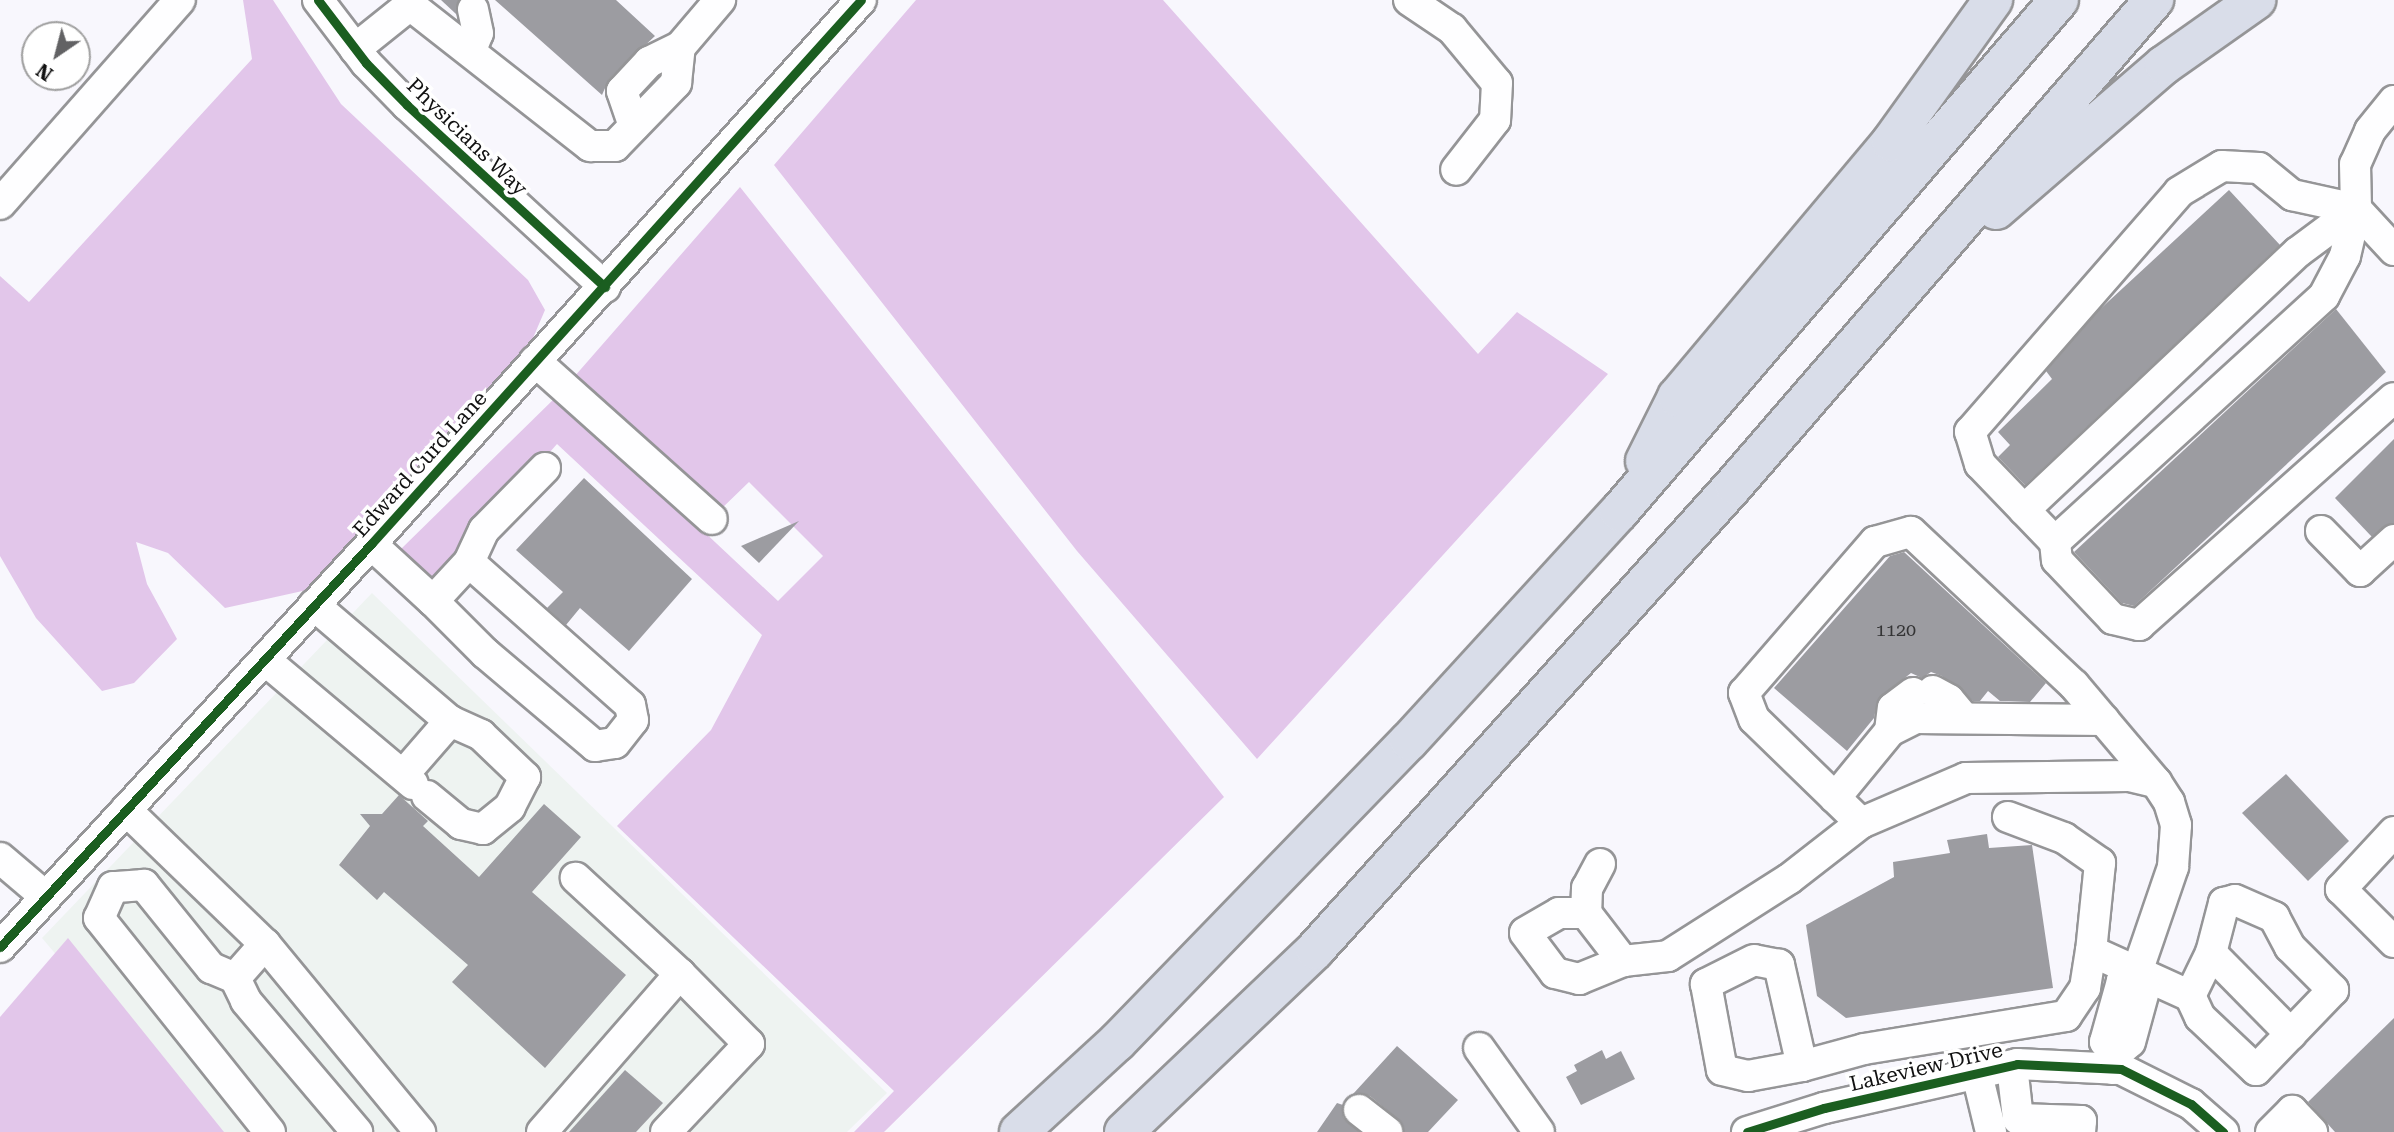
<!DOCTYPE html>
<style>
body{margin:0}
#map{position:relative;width:2394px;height:1132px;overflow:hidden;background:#f8f7fd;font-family:"Roboto Serif",serif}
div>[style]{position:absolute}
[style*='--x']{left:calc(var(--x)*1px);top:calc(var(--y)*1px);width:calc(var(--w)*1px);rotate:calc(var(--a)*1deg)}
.industrial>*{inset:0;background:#eef3f1}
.forest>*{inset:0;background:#e2c6ea}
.building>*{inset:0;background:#9c9ca1}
.roads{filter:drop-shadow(2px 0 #959597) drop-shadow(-2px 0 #959597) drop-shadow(0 2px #959597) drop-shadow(0 -2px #959597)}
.minor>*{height:30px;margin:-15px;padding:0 15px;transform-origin:15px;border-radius:15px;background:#fefeff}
.highway>*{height:38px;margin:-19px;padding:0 19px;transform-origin:19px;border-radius:19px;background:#d9dde9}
.cycleway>*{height:9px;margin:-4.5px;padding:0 4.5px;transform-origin:4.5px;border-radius:4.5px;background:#1b5e20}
span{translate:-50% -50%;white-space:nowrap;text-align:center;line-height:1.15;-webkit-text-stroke:7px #fff;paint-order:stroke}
.number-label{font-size:18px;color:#343435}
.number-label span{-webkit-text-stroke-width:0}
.street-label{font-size:21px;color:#111}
.north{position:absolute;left:21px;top:21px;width:70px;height:70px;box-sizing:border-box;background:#fff;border:2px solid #a0a0a0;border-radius:50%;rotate:215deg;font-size:19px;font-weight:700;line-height:28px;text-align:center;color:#111}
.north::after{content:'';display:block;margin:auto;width:24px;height:32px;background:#626264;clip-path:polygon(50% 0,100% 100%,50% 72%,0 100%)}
</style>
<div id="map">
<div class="industrial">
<i style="clip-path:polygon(372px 593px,887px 1093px,847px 1132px,206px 1132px,42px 938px)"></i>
</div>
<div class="forest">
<i style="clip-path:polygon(243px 0,273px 0,341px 104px,528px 280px,545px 310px,530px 345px,316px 588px,225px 608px,168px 553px,136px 542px,147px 584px,177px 639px,134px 683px,102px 691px,36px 618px,0 556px,0 276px,29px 302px,252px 59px)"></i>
<i style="clip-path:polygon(916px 0,1163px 0,1478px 354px,1517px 312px,1608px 374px,1257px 759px,1077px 551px,774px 165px)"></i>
<i style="clip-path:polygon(740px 187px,1224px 797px,884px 1132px,854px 1132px,894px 1091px,617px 826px,711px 730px,762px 635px,557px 444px,432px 585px,401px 549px,558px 395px,778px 601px,823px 556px,749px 482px,718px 512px,574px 377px)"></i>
<i style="clip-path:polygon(68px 938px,224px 1132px,0 1132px,0 1017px)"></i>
</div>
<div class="building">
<i style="clip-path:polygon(441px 0,459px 0,456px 14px)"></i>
<i style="clip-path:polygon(495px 0,616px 0,655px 36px,609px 79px,602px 95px)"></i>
<i style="clip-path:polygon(2229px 190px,2280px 245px,2025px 485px,1998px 457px,2010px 445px,1998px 432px,2052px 379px,2046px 371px,2097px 312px)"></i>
<i style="clip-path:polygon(2336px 309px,2386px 372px,2134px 606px,2122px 603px,2074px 552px)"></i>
<i style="clip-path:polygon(2394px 439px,2394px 523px,2372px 537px,2335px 498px)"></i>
<i style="clip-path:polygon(584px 478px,692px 579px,629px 651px,580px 608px,566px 625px,547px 608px,563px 592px,516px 550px)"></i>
<i style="clip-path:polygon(799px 521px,759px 563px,741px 546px)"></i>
<i style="clip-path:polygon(1904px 552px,2046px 683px,2030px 702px,2000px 701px,1988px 691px,1980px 701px,1973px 701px,1942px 676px,1931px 672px,1922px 678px,1911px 673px,1878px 699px,1874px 718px,1847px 751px,1774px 688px,1890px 556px)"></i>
<i style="clip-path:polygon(2286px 774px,2349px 841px,2308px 881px,2242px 813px)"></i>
<i style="clip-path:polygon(399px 795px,428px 821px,423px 826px,479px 877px,544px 804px,581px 837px,532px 892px,626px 975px,545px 1068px,452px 982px,468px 965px,384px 892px,377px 900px,339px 865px,370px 826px,360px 814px,382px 814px)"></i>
<i style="clip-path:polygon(1987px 834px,1989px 848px,2032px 845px,2053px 988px,1846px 1018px,1817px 996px,1806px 925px,1894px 877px,1893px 862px,1950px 853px,1947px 840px)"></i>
<i style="clip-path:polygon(2394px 1018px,2394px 1132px,2335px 1132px,2308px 1102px)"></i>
<i style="clip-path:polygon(1397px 1046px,1458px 1100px,1428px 1132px,1404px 1132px,1398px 1119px,1370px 1096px,1353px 1094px)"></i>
<i style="clip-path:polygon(1602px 1050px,1606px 1059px,1621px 1051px,1635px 1079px,1581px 1105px,1566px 1077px,1577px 1071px,1574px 1065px)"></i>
<i style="clip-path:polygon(625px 1070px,663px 1103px,636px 1132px,569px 1132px)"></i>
<i style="clip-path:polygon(1337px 1103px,1343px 1105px,1343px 1117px,1359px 1132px,1317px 1132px)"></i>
</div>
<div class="roads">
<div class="minor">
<i style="--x:318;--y:0;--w:79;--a:52.7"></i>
<i style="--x:366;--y:63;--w:59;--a:45.7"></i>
<i style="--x:407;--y:105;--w:269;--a:42.6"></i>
<i style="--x:1409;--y:0;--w:52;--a:34"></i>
<i style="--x:1452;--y:29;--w:70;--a:50.2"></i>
<i style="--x:1497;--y:83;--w:37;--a:93"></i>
<i style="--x:1495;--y:120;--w:63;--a:128"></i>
<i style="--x:355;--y:49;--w:70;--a:-38.7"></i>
<i style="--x:410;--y:5;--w:229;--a:38.1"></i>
<i style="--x:590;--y:146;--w:25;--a:0"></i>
<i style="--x:615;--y:146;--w:88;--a:-45.9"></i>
<i style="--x:676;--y:83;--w:36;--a:-84"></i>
<i style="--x:680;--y:47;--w:62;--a:-49.6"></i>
<i style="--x:471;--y:50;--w:18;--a:-68"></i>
<i style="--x:478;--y:33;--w:24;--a:-102"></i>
<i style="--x:2394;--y:101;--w:38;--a:129"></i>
<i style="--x:2370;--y:131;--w:36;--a:114"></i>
<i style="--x:2355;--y:164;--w:45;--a:88.7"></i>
<i style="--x:2356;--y:209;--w:48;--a:103.2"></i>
<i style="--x:2345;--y:256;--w:45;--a:117.7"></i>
<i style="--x:2324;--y:296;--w:365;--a:137.6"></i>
<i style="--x:2055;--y:542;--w:18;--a:84"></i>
<i style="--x:2057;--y:560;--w:81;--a:46.5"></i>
<i style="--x:2113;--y:619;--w:27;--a:13"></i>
<i style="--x:2139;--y:625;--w:341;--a:-41.7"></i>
<i style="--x:634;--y:126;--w:37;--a:-109"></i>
<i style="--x:622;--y:91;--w:40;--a:-47"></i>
<i style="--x:649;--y:62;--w:34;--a:-26"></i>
<i style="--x:0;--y:204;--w:272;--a:-48.6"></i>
<i style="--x:2356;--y:209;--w:56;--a:47.2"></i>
<i style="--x:535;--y:361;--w:237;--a:41.8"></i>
<i style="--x:2024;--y:510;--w:376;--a:-43.3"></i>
<i style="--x:2298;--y:252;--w:72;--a:-36.6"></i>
<i style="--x:2321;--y:531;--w:56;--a:45.7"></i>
<i style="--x:2360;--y:571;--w:46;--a:-42.4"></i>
<i style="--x:2055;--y:542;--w:108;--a:-133.9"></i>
<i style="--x:1980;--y:464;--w:34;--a:-107"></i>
<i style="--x:1970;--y:432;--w:318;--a:-48.9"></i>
<i style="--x:2179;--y:192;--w:50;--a:-31.2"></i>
<i style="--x:2222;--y:166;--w:37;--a:3"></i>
<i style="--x:2259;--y:168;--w:43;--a:39.3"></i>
<i style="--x:2292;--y:195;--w:66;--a:12.3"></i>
<i style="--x:371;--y:544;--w:84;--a:42.6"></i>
<i style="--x:433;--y:601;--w:53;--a:-47.3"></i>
<i style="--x:469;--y:562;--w:35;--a:-65"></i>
<i style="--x:484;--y:530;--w:87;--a:-45.5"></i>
<i style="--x:433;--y:601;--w:74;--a:45"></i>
<i style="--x:485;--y:653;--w:144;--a:40.2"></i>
<i style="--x:595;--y:746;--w:20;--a:-9"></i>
<i style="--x:615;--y:743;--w:29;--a:-52"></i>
<i style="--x:633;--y:720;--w:15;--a:-101"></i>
<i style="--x:630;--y:705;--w:215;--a:-138.4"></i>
<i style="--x:314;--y:605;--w:179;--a:40.5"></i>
<i style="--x:450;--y:721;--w:34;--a:24"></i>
<i style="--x:481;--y:735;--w:61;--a:43.7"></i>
<i style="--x:525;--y:777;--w:34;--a:117"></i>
<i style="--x:510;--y:807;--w:35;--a:141"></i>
<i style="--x:483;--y:829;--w:23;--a:-167"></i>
<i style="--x:461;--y:824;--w:44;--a:-140.5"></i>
<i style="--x:265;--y:660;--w:193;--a:40"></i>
<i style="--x:1933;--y:691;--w:18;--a:29"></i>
<i style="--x:1949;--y:700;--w:23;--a:50"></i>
<i style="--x:1890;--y:731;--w:23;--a:-83"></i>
<i style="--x:1893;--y:708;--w:25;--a:-37"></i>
<i style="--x:403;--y:775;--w:72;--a:-49"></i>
<i style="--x:1835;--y:798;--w:87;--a:-50.6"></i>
<i style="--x:1890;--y:731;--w:29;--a:-27"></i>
<i style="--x:1916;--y:718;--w:188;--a:0.6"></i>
<i style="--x:126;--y:810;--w:193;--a:44"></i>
<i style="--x:265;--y:944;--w:244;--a:50.5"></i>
<i style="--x:2008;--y:817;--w:60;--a:20.6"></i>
<i style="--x:2064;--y:838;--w:44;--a:34.8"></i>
<i style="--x:2100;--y:863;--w:88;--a:95.8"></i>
<i style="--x:1861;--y:823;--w:149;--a:-135.8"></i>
<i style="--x:1754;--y:719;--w:28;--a:-111"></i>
<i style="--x:1744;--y:693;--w:200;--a:-49.1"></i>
<i style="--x:1875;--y:542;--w:37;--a:-16"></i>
<i style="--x:1911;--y:532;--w:224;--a:43.2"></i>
<i style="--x:2074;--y:685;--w:127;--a:49.8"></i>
<i style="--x:2394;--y:832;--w:78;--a:132.9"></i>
<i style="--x:2341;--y:889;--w:75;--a:45"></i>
<i style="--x:0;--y:858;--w:60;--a:40.3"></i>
<i style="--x:1600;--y:864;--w:27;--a:118"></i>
<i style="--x:1587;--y:888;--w:25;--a:92"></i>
<i style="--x:1586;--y:913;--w:61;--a:52.4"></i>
<i style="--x:1623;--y:961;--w:45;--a:-6.3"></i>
<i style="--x:1668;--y:956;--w:143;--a:-32.5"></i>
<i style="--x:1789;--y:879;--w:91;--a:-37.9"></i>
<i style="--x:1861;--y:823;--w:114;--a:-23.2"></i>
<i style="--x:1966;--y:778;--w:163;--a:-0.7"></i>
<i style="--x:2129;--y:776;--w:28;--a:13"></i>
<i style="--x:2156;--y:782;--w:24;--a:57"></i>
<i style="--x:2169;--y:802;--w:24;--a:73"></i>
<i style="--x:2176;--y:825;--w:42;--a:94.1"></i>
<i style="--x:2173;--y:867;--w:124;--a:108.9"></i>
<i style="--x:1586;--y:913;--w:27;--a:180"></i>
<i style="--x:1559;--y:913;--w:39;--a:150"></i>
<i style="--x:1525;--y:933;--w:50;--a:53.1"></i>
<i style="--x:1555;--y:973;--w:25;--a:14"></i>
<i style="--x:1579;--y:979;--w:48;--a:-22.2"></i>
<i style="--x:265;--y:944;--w:45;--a:131.4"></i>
<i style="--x:235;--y:978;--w:26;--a:-157"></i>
<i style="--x:211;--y:968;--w:107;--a:-128.9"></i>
<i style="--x:144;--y:885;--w:31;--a:176"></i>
<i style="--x:113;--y:887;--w:34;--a:114"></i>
<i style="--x:99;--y:918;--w:274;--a:51.4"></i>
<i style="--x:0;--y:947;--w:548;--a:-47.37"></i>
<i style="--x:371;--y:544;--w:732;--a:-47.99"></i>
<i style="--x:2211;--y:953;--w:114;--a:45.4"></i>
<i style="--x:235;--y:978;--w:25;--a:64"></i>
<i style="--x:246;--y:1001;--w:172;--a:49.7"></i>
<i style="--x:1479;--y:1048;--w:103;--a:54.5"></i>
<i style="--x:1802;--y:1066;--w:104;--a:-102.8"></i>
<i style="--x:1779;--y:965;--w:25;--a:-169"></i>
<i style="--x:1754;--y:960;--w:54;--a:153.4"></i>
<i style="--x:1706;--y:984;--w:87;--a:79.5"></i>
<i style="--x:1722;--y:1070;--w:27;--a:13"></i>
<i style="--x:1748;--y:1076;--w:55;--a:-10.5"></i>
<i style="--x:1802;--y:1066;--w:64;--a:-15.3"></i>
<i style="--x:1864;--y:1049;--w:205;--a:-9.3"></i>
<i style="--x:2066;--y:1016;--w:34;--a:-56"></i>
<i style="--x:2085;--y:988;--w:37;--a:-81"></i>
<i style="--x:2091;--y:951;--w:109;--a:24.4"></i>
<i style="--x:2190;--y:996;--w:48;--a:-64"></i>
<i style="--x:2211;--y:953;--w:52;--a:-75.4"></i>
<i style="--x:2224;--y:903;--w:11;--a:-15"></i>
<i style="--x:2235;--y:900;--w:43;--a:23.6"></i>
<i style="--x:2274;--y:917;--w:34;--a:62"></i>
<i style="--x:2290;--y:947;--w:61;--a:45"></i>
<i style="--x:2333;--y:990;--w:111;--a:133.9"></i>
<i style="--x:2256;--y:1070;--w:77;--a:-136.6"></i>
<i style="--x:2200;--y:1017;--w:23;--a:-115"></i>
<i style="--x:2012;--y:1066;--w:53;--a:83.5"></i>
<i style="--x:2018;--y:1119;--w:63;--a:1.8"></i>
<i style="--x:2081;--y:1121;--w:11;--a:95"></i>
<i style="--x:2113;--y:1069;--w:15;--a:-79"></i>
<i style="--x:2116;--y:1054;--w:18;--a:-41"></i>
<i style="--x:2130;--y:1042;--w:57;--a:-74.7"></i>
<i style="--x:2145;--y:987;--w:24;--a:-165"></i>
<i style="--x:2122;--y:981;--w:63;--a:105.6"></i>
<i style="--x:2105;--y:1042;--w:16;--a:47"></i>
<i style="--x:1977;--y:1074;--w:60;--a:76.4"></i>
<i style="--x:1359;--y:1110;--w:36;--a:38"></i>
<i style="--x:542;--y:1132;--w:210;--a:-48.9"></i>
<i style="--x:680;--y:974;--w:142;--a:-137.3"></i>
<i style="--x:666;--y:1132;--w:121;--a:-46.7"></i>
<i style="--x:749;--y:1044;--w:98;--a:-134.6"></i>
<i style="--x:1747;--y:1132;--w:81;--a:-17.3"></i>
<i style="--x:1824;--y:1108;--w:198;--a:-12.8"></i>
<i style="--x:2017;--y:1064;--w:104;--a:2.8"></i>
<i style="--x:2121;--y:1069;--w:78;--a:26.6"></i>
<i style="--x:2191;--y:1104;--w:43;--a:41.2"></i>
<i style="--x:2271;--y:1132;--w:30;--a:-45"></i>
<i style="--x:2292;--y:1111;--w:29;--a:46"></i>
</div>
<div class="highway">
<i style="--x:1996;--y:210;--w:222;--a:-40.8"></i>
<i style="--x:2164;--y:65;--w:113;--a:-35.2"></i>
<i style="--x:1645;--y:461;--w:72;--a:-63.4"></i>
<i style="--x:1677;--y:397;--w:333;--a:-50"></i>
<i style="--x:1891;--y:142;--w:175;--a:-54.3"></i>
<i style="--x:1019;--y:1132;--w:133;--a:-42.6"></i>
<i style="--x:1117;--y:1042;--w:419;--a:-45.9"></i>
<i style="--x:1409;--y:741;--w:311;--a:-47.5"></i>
<i style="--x:1619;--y:512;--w:675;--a:-49.33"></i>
<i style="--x:1124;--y:1132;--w:264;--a:-43.6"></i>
<i style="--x:1315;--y:950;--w:626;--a:-47.98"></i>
<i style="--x:1734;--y:485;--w:642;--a:-49.11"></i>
</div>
</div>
<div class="cycleway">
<i style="--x:318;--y:0;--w:79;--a:52.7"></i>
<i style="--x:366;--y:63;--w:59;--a:45.7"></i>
<i style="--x:407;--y:105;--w:269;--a:42.6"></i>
<i style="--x:0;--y:947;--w:548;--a:-47.37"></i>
<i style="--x:371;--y:544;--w:732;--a:-47.99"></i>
<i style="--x:1747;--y:1132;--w:81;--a:-17.3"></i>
<i style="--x:1824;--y:1108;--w:198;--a:-12.8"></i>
<i style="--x:2017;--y:1064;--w:104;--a:2.8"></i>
<i style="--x:2121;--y:1069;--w:78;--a:26.6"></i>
<i style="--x:2191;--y:1104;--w:43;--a:41.2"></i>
</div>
<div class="number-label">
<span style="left:1896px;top:630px">1120</span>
</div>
<div class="street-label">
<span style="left:467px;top:137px;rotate:44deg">Physicians Way</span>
<span style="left:420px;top:464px;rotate:-48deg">Edward Curd Lane</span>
<span style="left:1926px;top:1067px;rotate:-13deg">Lakeview Drive</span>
</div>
<div class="north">N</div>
</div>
